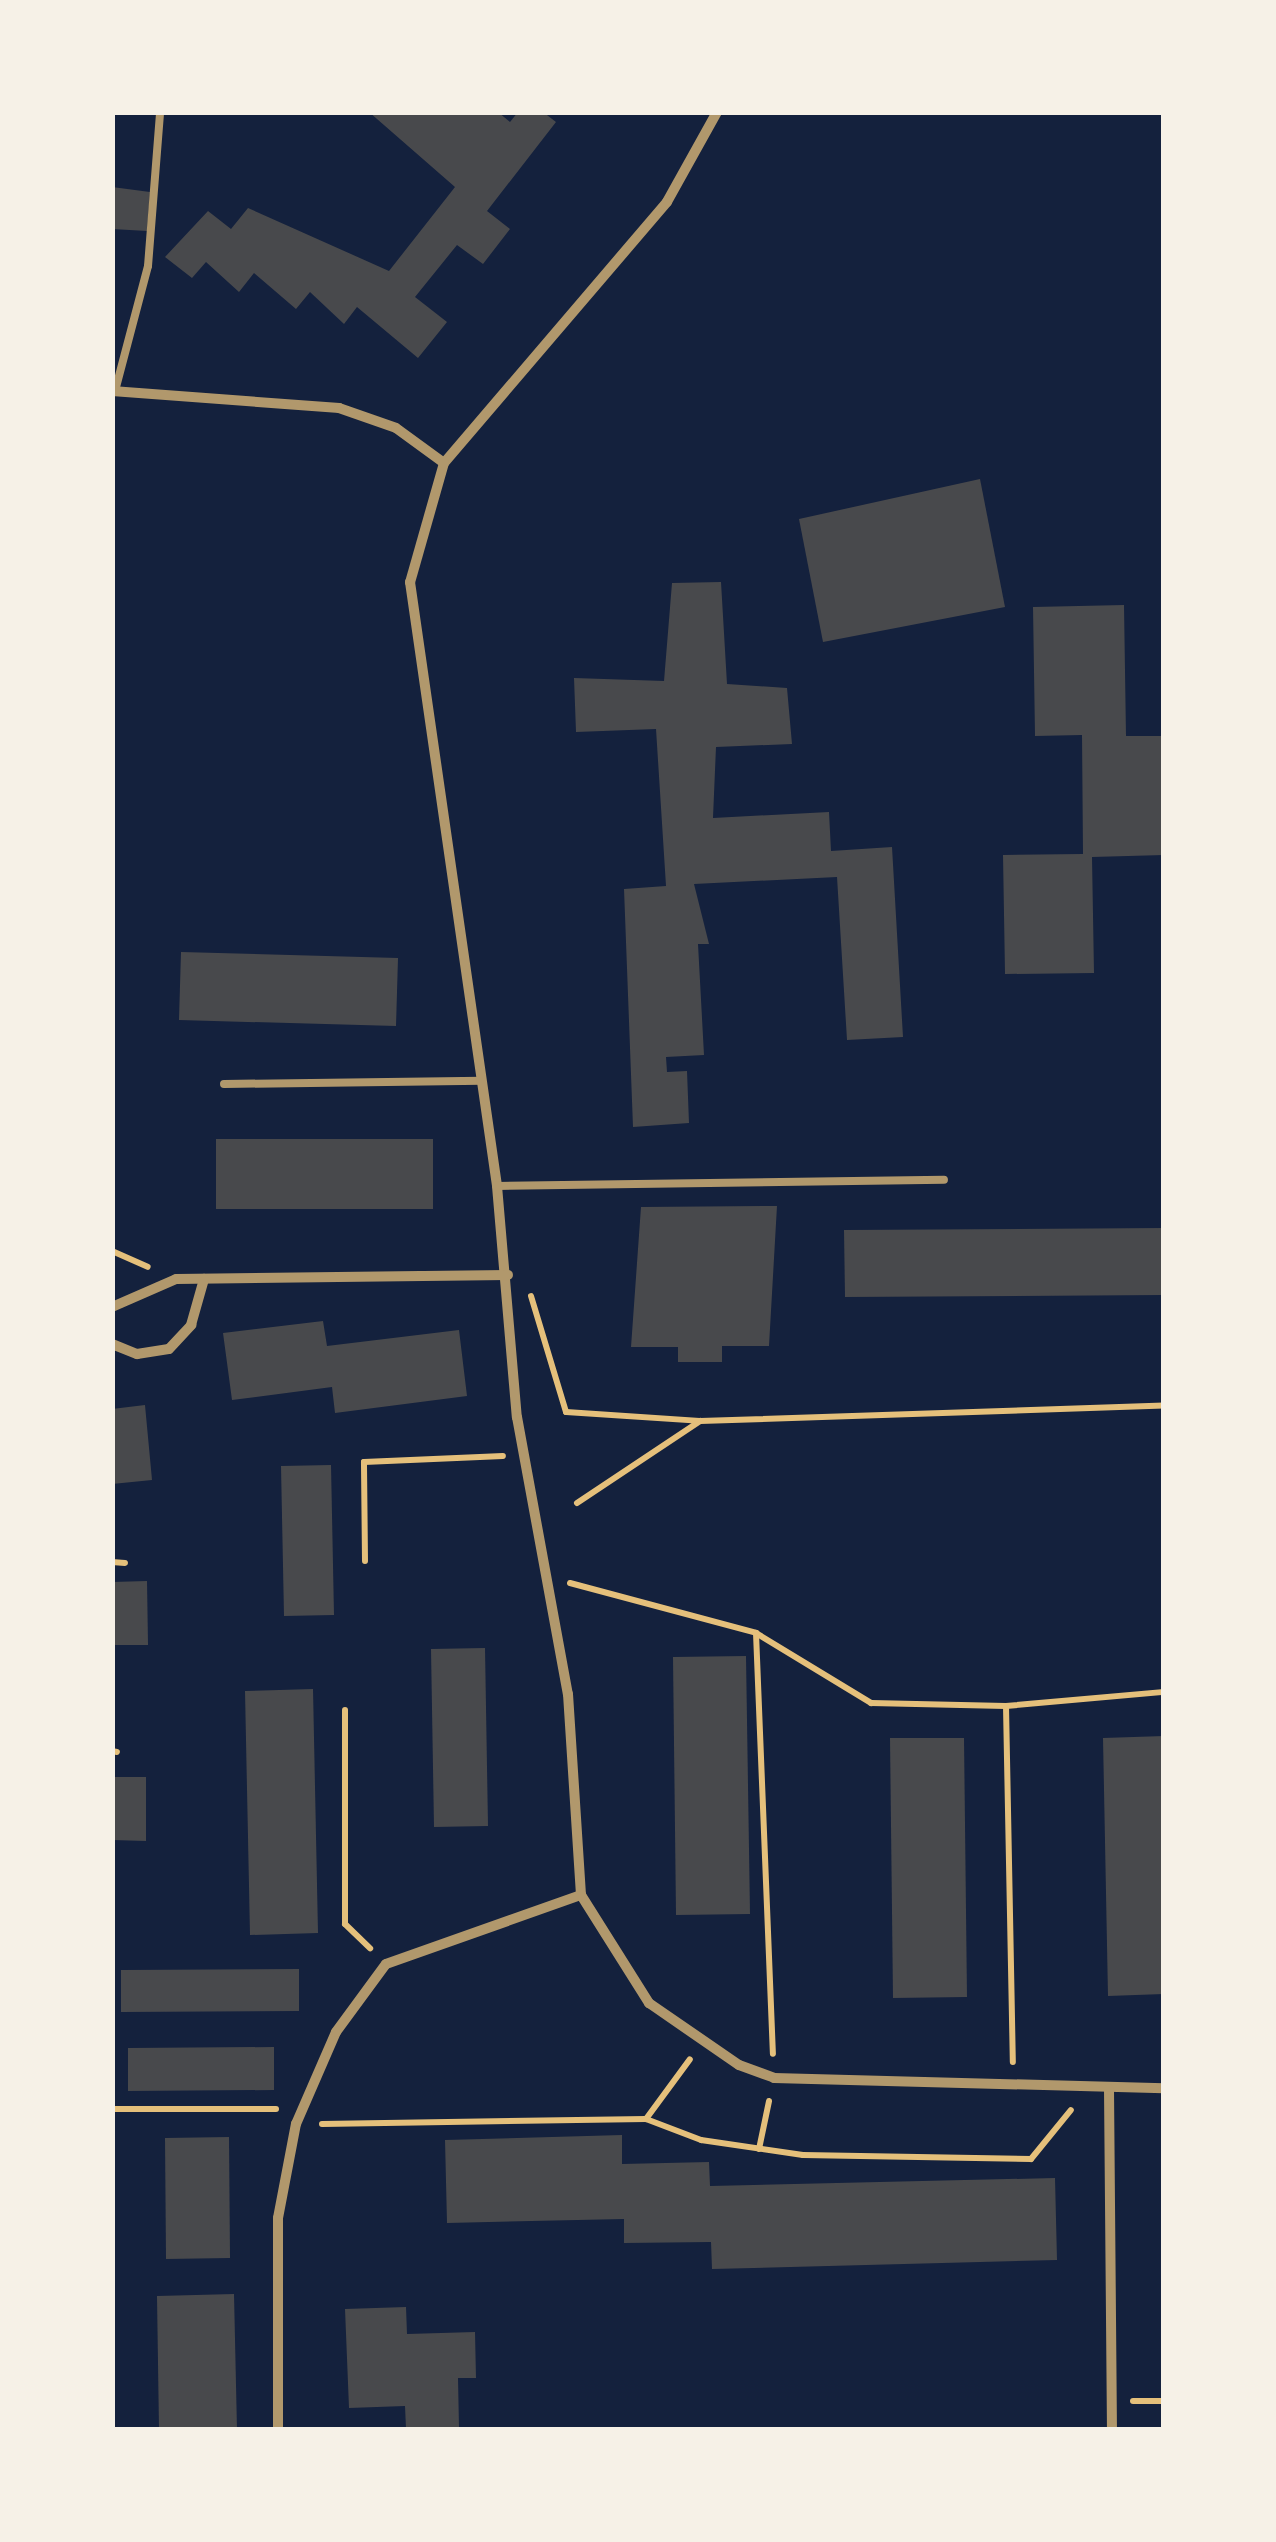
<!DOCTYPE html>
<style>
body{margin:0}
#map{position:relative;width:1276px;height:2542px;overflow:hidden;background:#14213d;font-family:Raleway,sans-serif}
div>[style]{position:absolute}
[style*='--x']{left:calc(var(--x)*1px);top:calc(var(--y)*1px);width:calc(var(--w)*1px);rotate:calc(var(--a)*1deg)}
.building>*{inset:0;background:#48494c}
.path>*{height:6px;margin:-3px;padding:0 3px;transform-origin:3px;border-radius:3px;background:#e5c07b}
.service>*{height:8px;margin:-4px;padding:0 4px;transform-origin:4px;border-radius:4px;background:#b1986c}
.minor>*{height:10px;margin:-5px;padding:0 5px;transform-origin:5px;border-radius:5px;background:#b1986c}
span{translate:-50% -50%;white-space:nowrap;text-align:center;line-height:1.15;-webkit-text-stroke:8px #f6f1e7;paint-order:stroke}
.frame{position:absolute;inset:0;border:115px solid #f6f1e7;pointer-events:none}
</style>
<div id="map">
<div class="building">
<i style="clip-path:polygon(369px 112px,498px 112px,510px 122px,518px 112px,543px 112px,556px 122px,487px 211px,510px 229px,483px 264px,457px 245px,415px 297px,447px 322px,418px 358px,357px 307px,344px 324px,310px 292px,296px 309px,254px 273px,239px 292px,206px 262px,192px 278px,165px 257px,208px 211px,231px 229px,248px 208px,389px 271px,455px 187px)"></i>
<i style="clip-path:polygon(112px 187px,150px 192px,147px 231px,112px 229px)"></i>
<i style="clip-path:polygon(980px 479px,1005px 607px,823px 642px,799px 519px)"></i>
<i style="clip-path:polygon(721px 582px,727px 684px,787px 688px,792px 744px,716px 747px,713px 818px,829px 812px,831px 851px,892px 847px,903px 1037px,847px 1040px,837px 877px,694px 884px,709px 944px,698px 944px,704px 1055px,666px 1057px,667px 1072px,687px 1071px,689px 1123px,633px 1127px,624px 889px,666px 886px,656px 729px,576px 732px,574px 678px,664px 681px,672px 583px)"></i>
<i style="clip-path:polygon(1124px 605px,1126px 736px,1164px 736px,1164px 855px,1092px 857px,1094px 973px,1005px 974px,1003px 855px,1083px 854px,1082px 735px,1035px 736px,1033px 607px)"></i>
<i style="clip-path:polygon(181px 952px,398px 958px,396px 1026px,179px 1020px)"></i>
<i style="clip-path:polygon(216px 1139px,433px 1139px,433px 1209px,216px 1209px)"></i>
<i style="clip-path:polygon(777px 1206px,769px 1346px,722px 1346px,722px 1362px,678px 1362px,678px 1347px,631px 1347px,641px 1207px)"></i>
<i style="clip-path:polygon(1164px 1228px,1164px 1295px,845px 1297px,844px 1230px)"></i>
<i style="clip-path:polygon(323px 1321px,327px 1346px,459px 1330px,467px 1396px,335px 1413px,332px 1387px,232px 1400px,223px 1333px)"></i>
<i style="clip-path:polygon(145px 1405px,152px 1480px,112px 1484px,112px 1409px)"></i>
<i style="clip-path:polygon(331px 1465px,334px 1615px,284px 1616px,281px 1466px)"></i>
<i style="clip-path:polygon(147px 1581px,148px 1645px,112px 1645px,112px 1582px)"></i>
<i style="clip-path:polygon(485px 1648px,488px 1826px,434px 1827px,431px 1649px)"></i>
<i style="clip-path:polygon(746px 1656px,750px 1914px,676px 1915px,673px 1657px)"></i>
<i style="clip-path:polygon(313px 1689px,318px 1933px,250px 1935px,245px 1691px)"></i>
<i style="clip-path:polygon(1164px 1736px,1164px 1994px,1108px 1996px,1103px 1738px)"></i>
<i style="clip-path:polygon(890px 1738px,964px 1738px,967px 1997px,893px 1998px)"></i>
<i style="clip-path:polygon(112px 1777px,146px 1777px,146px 1841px,112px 1840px)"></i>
<i style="clip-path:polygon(299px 1969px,299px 2011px,121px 2012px,121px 1970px)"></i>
<i style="clip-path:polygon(274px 2047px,274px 2090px,128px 2091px,128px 2048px)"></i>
<i style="clip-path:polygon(622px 2135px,622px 2164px,709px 2162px,710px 2186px,1055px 2178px,1057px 2260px,712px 2269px,711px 2242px,624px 2243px,624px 2219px,447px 2223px,445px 2140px)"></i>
<i style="clip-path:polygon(229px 2137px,230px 2258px,166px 2259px,165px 2138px)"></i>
<i style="clip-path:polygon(234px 2294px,237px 2430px,159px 2430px,157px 2296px)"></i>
<i style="clip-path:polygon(406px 2307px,407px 2334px,475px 2332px,476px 2378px,458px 2378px,459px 2427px,406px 2429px,405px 2406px,349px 2408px,345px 2309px)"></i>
</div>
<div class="path">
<i style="--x:112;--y:1251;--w:39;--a:24"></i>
<i style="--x:531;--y:1296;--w:121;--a:73.2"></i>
<i style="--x:566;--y:1412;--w:134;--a:3.8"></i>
<i style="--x:577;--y:1503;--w:148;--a:-33.7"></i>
<i style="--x:700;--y:1421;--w:464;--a:-1.9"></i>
<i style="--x:365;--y:1561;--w:99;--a:-90.6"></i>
<i style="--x:364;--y:1462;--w:139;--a:-2.5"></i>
<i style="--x:112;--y:1562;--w:13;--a:4"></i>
<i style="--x:570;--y:1583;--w:193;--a:15"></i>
<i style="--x:756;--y:1633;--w:135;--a:31.3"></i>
<i style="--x:871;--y:1703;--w:135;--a:1.3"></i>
<i style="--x:1006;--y:1706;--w:356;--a:88.9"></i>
<i style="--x:756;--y:1633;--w:421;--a:87.7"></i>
<i style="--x:1006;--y:1706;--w:159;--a:-5.1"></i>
<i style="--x:345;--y:1710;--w:214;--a:90"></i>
<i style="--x:345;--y:1924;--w:35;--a:44"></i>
<i style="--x:112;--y:1751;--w:5;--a:11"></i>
<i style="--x:112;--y:2109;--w:164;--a:0"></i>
<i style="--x:646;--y:2119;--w:74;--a:-53.7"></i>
<i style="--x:322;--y:2124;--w:324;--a:-0.9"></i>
<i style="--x:646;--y:2119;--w:59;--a:20.9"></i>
<i style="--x:701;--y:2140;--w:103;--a:8.4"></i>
<i style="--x:803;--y:2155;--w:228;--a:1"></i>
<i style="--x:1031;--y:2159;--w:63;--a:-50.8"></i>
<i style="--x:759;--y:2149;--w:49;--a:-78.2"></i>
<i style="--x:1133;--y:2401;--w:31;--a:0"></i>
</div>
<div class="service">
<i style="--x:115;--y:391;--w:129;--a:-75.2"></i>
<i style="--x:148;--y:266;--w:154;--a:-85.5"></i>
<i style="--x:224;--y:1084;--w:258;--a:-0.7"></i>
<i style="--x:497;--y:1186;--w:447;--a:-0.8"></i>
</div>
<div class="minor">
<i style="--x:717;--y:112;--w:103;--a:119.1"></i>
<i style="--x:667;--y:202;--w:343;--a:130.5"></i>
<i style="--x:444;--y:463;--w:124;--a:105.9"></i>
<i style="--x:410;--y:582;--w:610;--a:81.8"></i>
<i style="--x:497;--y:1186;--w:232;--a:85.1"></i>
<i style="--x:517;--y:1417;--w:282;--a:79.6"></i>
<i style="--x:568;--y:1694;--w:201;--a:86.3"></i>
<i style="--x:581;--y:1895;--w:128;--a:57.8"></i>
<i style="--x:649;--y:2003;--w:109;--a:34.6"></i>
<i style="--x:739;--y:2065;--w:37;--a:20"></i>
<i style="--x:774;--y:2078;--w:390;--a:1.5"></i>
<i style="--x:112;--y:391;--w:228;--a:4.3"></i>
<i style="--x:339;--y:408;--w:60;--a:19.3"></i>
<i style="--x:396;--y:428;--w:59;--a:36.1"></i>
<i style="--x:112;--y:1307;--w:70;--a:-23.6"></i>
<i style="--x:176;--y:1279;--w:332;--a:-0.7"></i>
<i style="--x:112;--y:1344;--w:27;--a:22"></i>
<i style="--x:137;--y:1354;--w:32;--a:-9"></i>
<i style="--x:169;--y:1349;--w:33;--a:-47"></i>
<i style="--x:191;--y:1325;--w:48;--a:-74.2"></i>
<i style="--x:1109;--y:2089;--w:341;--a:89.5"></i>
<i style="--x:278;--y:2430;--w:212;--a:-90"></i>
<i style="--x:278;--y:2218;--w:96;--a:-79.2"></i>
<i style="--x:296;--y:2124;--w:100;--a:-66.5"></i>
<i style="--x:336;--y:2032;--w:84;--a:-53.7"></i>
<i style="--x:386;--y:1964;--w:207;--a:-19.5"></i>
</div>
<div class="frame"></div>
</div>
